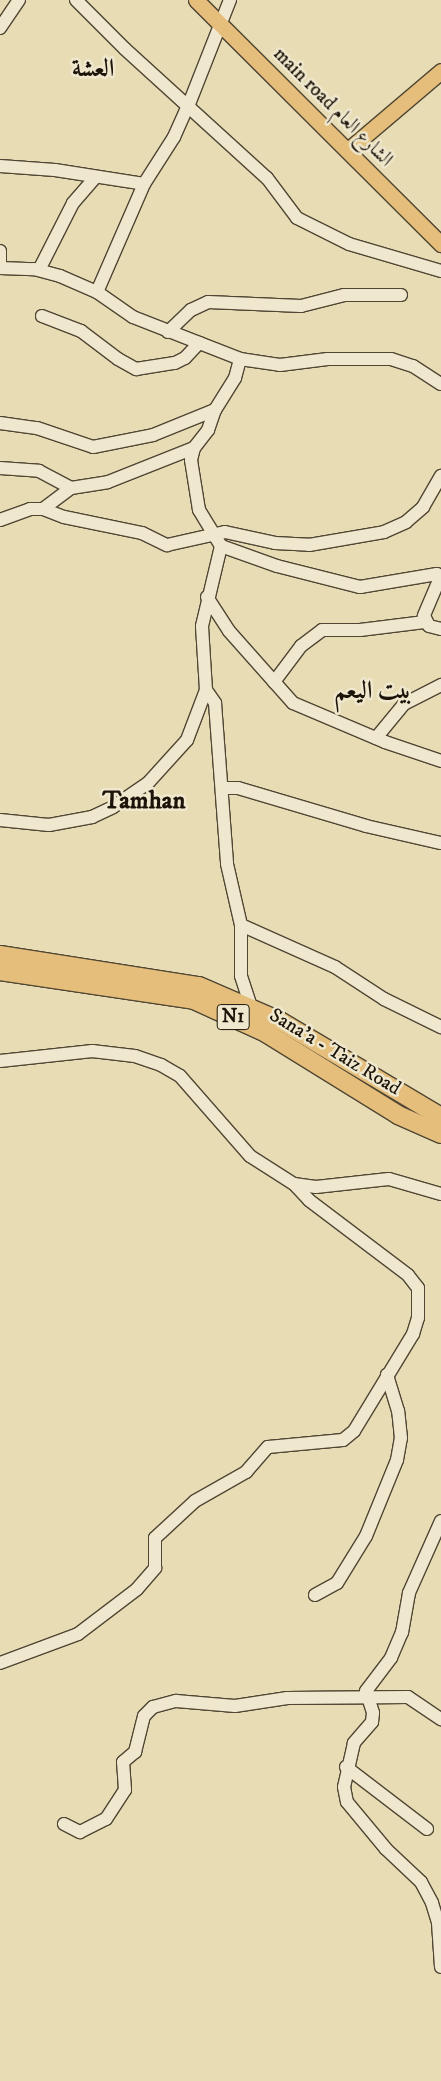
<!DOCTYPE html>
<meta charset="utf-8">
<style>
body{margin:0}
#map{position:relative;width:441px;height:2081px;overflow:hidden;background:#e7dcb4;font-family:"IM FELL DW Pica",Amiri,serif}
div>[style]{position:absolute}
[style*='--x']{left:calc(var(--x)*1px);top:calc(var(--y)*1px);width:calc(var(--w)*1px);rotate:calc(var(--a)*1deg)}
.roads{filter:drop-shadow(1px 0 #504634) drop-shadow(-1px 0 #504634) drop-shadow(0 1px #504634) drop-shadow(0 -1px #504634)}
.minor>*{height:12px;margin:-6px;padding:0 6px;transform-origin:6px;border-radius:6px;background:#efe8ce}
.major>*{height:15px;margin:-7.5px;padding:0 7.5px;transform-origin:7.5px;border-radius:7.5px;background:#e4be7a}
.highway>*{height:18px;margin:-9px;padding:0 9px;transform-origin:9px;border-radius:9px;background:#e4be7a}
span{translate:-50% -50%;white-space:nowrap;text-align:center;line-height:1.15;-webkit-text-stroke:5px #efe8ce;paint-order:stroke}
.shield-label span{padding:1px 4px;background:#efe8ce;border:1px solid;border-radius:4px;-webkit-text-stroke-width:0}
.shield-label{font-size:19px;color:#1d1409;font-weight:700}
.street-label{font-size:20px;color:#1d1409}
.district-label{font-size:25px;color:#1d1409;font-weight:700}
</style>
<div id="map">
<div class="roads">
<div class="minor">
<i style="--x:76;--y:0;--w:69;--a:45"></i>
<i style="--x:125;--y:49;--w:192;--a:42.3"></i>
<i style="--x:267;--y:178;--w:50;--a:53.1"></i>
<i style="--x:297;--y:218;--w:58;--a:26.6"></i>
<i style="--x:349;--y:244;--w:96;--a:16.4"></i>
<i style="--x:0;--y:28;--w:34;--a:-56"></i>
<i style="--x:0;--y:166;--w:55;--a:4.2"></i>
<i style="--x:55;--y:170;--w:90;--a:8.9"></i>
<i style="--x:0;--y:251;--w:14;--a:90"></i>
<i style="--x:0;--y:268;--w:34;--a:2"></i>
<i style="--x:34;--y:269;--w:27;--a:15"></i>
<i style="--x:60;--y:276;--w:40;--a:23.4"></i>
<i style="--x:97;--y:292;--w:44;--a:34.8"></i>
<i style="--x:133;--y:317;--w:115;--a:21.4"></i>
<i style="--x:240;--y:359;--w:40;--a:8.5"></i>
<i style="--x:280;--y:365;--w:48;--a:-7.1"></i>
<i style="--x:328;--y:359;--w:63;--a:0"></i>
<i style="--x:391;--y:359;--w:23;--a:18"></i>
<i style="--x:413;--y:366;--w:33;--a:33"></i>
<i style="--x:39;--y:270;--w:75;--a:-63.1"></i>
<i style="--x:73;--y:203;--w:33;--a:-49"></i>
<i style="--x:97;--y:292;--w:118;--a:-66.5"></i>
<i style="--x:144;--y:184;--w:56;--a:-57.4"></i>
<i style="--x:174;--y:137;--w:36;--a:-66"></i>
<i style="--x:189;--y:104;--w:112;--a:-68.5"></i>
<i style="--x:42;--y:316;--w:42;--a:21"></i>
<i style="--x:81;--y:331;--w:46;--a:37.1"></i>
<i style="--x:118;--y:359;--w:21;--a:29"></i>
<i style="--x:136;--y:369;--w:39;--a:-9"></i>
<i style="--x:175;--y:363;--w:11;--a:-27"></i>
<i style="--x:185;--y:358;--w:21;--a:-47"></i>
<i style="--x:168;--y:332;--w:32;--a:-44"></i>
<i style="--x:191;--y:310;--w:19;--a:-25"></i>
<i style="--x:208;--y:302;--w:93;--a:2.5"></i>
<i style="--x:301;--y:306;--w:44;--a:-14.3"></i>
<i style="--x:344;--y:295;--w:57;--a:0"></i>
<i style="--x:0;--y:423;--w:37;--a:8"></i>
<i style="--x:37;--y:428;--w:59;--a:18.7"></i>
<i style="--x:93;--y:447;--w:61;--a:-11.3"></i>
<i style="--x:153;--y:435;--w:67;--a:-22"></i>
<i style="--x:215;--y:410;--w:38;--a:-58"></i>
<i style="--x:235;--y:378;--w:20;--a:-75"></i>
<i style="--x:0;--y:468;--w:39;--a:4"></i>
<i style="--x:39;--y:471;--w:36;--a:28"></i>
<i style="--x:43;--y:509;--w:35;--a:-37"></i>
<i style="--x:71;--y:488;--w:37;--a:-9"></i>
<i style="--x:108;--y:482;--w:92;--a:-21.6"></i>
<i style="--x:0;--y:520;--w:32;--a:-20"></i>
<i style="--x:30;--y:509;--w:13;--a:0"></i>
<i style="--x:43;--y:509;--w:22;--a:21"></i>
<i style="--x:64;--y:517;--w:80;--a:11.6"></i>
<i style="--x:142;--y:533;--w:28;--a:26"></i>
<i style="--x:167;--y:545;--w:59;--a:-12.6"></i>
<i style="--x:225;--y:532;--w:51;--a:12.4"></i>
<i style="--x:275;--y:543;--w:34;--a:3"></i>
<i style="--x:309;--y:545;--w:76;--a:-9.8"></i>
<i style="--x:384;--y:532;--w:24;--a:-24"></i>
<i style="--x:406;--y:522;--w:23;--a:-41"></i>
<i style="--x:423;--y:507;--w:36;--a:-60"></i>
<i style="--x:221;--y:546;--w:59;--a:19.7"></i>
<i style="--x:277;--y:566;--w:86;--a:14.2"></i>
<i style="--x:360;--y:587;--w:78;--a:-9.6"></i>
<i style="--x:437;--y:574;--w:6;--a:72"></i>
<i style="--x:439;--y:580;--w:39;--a:113"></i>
<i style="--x:424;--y:616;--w:11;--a:63"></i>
<i style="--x:429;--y:626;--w:12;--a:14"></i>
<i style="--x:207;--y:597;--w:40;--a:57.1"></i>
<i style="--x:229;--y:631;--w:96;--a:48.4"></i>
<i style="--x:293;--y:703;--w:100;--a:23"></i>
<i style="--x:385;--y:742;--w:59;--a:18.7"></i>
<i style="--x:274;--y:682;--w:45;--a:-53.1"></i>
<i style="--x:301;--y:646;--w:26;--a:-37"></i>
<i style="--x:322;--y:630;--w:38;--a:0"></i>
<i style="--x:360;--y:630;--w:65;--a:-7"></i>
<i style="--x:206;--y:690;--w:16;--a:55"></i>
<i style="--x:215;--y:703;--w:161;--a:85.7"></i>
<i style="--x:227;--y:864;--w:63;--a:77.1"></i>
<i style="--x:241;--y:925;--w:51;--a:90"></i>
<i style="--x:241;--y:976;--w:32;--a:72"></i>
<i style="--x:376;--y:738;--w:44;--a:-50.5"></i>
<i style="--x:404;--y:704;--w:42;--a:-27.2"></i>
<i style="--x:222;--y:788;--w:16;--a:0"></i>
<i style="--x:238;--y:788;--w:134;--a:16.5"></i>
<i style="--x:366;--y:826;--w:77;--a:12.8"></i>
<i style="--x:0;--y:820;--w:49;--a:5.8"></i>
<i style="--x:49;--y:825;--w:44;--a:-10.5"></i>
<i style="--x:92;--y:817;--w:23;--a:-25"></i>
<i style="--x:113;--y:807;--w:42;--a:-34.4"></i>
<i style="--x:148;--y:783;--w:58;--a:-47.8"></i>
<i style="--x:187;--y:740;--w:53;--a:-69.2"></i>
<i style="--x:206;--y:690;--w:64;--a:-93.6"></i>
<i style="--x:202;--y:626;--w:82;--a:-76.6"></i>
<i style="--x:221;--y:546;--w:42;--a:-121.4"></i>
<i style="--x:199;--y:510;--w:51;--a:-99.1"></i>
<i style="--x:191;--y:460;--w:12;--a:-76"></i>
<i style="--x:194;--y:448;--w:23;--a:-52"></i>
<i style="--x:208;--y:430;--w:21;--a:-71"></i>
<i style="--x:241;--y:925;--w:103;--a:24.1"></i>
<i style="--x:335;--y:967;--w:59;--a:33.1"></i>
<i style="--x:384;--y:999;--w:64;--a:26.2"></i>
<i style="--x:0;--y:1061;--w:93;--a:-6.2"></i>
<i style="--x:92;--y:1051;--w:43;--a:6.6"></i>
<i style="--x:135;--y:1056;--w:28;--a:19"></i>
<i style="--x:161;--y:1065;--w:22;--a:30"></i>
<i style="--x:180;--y:1076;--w:106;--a:48.8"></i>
<i style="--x:250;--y:1156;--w:52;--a:32.5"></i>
<i style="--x:294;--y:1184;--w:22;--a:8"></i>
<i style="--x:316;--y:1187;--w:73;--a:-6.3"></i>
<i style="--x:389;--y:1179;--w:54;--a:16.1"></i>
<i style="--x:441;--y:1521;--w:79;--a:114"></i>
<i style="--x:409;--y:1593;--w:40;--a:100"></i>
<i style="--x:402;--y:1632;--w:28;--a:113"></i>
<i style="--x:391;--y:1658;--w:41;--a:127.1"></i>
<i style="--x:366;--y:1691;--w:23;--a:72"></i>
<i style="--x:373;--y:1713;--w:9;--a:96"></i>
<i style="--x:372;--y:1722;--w:28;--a:131"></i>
<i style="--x:354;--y:1743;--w:45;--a:102.8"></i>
<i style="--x:344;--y:1787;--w:15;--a:79"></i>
<i style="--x:347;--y:1802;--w:61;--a:50.3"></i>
<i style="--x:386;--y:1849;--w:48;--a:43.3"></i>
<i style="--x:421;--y:1882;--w:24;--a:62"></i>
<i style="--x:432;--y:1903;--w:21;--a:73"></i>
<i style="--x:438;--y:1923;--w:44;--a:86.1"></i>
<i style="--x:315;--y:1595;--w:25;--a:-29"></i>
<i style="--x:337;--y:1583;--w:55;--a:-58.3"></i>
<i style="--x:366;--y:1536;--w:82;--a:-67.8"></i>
<i style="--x:397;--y:1460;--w:22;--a:-80"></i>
<i style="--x:401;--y:1438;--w:27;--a:-96"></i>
<i style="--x:398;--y:1411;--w:38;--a:-107"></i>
<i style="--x:0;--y:1663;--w:83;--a:-20.4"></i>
<i style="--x:78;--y:1634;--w:74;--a:-37.3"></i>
<i style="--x:137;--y:1589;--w:28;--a:-49"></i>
<i style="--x:155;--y:1568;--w:30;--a:-90"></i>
<i style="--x:155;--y:1538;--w:54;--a:-42.8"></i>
<i style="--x:195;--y:1501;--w:59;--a:-29.6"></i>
<i style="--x:246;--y:1472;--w:33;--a:-49"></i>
<i style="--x:268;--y:1447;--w:75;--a:-5.3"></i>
<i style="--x:343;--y:1440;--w:14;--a:-39"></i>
<i style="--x:354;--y:1431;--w:114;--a:-58.7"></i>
<i style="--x:413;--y:1334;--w:17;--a:-73"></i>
<i style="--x:418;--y:1318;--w:30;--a:-90"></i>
<i style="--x:418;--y:1288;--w:16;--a:-128"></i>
<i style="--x:408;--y:1275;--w:124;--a:-142.9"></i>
<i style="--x:309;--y:1200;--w:22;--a:-133"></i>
<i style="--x:346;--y:1767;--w:102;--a:37.4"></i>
<i style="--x:64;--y:1824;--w:18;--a:27"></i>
<i style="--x:80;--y:1832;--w:29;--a:-27"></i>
<i style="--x:106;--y:1819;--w:35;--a:-57"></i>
<i style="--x:125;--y:1790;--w:28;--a:-94"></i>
<i style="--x:123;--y:1762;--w:16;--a:-40"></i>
<i style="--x:135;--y:1752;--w:37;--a:-76"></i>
<i style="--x:144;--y:1716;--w:13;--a:-45"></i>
<i style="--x:153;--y:1707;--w:24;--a:-15"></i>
<i style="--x:176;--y:1701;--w:59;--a:4.8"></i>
<i style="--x:235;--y:1706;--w:53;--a:-8.7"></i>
<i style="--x:287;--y:1698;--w:121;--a:-0.5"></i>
<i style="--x:408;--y:1697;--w:40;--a:34"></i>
</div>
<div class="major">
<i style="--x:196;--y:0;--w:346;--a:44.9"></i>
<i style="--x:348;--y:150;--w:122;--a:-40.3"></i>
</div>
<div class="highway">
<i style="--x:0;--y:955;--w:201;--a:8.9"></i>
<i style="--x:199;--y:986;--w:88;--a:23.4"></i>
<i style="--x:280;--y:1021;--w:187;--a:30.8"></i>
<i style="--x:0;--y:971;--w:196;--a:8.5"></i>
<i style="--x:194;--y:1000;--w:79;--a:24.6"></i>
<i style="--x:266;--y:1033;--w:155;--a:31.8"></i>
<i style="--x:398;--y:1115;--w:47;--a:23.8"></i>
</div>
</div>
<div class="shield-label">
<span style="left:233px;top:1017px">N1</span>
</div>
<div class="street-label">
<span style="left:333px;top:107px;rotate:45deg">main road الشارع العام</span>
<span style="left:335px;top:1052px;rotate:31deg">Sana'a - Taiz Road</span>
</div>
<div class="district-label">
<span style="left:93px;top:69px">العشة</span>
<span style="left:373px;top:691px">بيت اليعم</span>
<span style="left:144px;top:801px">Tamhan</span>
</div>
</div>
